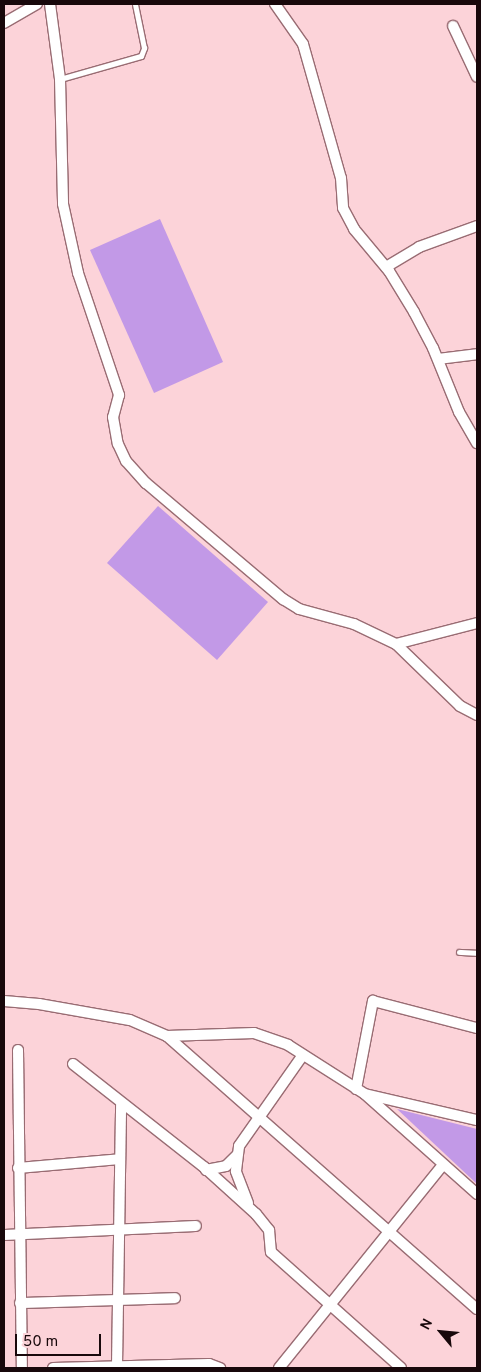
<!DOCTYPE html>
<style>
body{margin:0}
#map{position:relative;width:481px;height:1372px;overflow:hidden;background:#fcd3d9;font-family:Overpass,sans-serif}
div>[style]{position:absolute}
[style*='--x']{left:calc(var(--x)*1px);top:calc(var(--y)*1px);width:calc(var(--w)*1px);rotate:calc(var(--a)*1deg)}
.green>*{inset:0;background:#c299e7}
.roads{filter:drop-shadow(1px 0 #996c73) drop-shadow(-1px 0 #996c73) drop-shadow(0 1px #996c73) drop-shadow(0 -1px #996c73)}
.service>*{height:5px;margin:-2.5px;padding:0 2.5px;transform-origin:2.5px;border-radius:2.5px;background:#fff}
.minor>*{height:10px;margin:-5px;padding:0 5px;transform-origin:5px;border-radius:5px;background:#fff}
span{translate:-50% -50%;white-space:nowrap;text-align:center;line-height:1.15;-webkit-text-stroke:4px #fcd3d9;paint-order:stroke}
.frame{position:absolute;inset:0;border:5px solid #18080b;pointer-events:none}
.north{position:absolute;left:416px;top:1307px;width:50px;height:50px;-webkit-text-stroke:4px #fcd3d9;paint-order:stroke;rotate:298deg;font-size:14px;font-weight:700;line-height:20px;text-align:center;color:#18080b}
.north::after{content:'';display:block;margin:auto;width:18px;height:22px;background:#18080b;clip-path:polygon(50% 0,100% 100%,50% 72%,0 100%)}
.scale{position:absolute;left:15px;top:1334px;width:86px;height:22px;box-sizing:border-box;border:2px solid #18080b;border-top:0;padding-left:6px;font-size:15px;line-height:18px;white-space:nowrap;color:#18080b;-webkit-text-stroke:4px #fcd3d9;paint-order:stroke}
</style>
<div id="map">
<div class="green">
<i style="clip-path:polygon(160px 219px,223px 362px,154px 393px,90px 250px)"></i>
<i style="clip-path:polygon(158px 506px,268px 602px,217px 660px,107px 563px)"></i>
<i style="clip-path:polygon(397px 1109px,477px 1129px,477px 1184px)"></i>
</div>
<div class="roads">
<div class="service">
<i style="--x:60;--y:79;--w:84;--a:-15.9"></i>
<i style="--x:141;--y:56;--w:9;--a:-69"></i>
<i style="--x:144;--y:48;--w:45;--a:-101.6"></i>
<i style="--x:459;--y:952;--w:18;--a:3"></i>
</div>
<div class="minor">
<i style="--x:50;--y:4;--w:76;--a:82.4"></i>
<i style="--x:60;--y:79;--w:125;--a:88.6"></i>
<i style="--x:63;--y:204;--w:71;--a:77.7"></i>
<i style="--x:78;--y:273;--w:129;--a:71.4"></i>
<i style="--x:119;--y:395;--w:23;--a:105"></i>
<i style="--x:113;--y:417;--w:27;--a:80"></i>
<i style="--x:118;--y:444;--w:19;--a:65"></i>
<i style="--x:126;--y:461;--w:30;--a:48"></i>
<i style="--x:146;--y:483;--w:180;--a:40.3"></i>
<i style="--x:283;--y:599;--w:19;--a:32"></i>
<i style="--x:299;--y:609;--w:57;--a:15.3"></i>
<i style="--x:354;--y:624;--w:47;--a:25.5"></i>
<i style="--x:396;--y:644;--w:89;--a:44.1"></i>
<i style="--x:460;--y:706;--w:19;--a:28"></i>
<i style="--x:275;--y:4;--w:49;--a:55"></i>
<i style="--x:303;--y:44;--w:139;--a:74.2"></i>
<i style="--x:341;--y:178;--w:30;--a:86"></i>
<i style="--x:343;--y:208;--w:24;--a:62"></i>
<i style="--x:354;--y:229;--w:55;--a:50.2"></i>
<i style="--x:389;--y:271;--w:48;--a:58.6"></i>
<i style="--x:414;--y:312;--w:41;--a:62.2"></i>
<i style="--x:433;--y:348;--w:69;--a:67.9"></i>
<i style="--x:459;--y:412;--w:36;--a:60"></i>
<i style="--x:4;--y:23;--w:38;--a:-30"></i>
<i style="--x:453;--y:26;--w:56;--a:64.8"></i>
<i style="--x:386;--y:267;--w:39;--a:-31"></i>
<i style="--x:419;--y:247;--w:62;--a:-19.9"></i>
<i style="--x:438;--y:359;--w:39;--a:-7"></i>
<i style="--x:396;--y:644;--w:84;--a:-14.5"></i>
<i style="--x:4;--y:1001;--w:35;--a:5"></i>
<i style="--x:39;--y:1004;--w:92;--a:10"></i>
<i style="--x:130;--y:1020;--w:40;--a:23.4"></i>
<i style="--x:167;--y:1036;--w:413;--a:41.4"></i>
<i style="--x:167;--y:1036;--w:87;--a:-2"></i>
<i style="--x:254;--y:1033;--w:36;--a:19"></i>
<i style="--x:288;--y:1045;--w:91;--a:32.5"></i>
<i style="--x:365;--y:1094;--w:115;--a:13.1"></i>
<i style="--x:18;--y:1050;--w:318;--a:89.3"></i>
<i style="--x:73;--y:1064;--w:167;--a:38.2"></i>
<i style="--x:204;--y:1167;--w:70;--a:42.1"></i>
<i style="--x:256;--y:1214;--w:21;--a:51"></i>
<i style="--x:269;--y:1230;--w:22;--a:85"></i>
<i style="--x:271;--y:1252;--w:174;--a:41.7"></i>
<i style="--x:356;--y:1089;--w:90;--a:-79.1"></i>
<i style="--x:373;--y:1001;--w:107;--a:14.6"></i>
<i style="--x:366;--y:1095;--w:149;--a:41.7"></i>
<i style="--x:18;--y:1168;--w:102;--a:-5"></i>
<i style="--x:206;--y:1170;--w:20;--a:-11"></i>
<i style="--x:226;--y:1166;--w:16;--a:-45"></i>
<i style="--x:248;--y:1203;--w:34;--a:-111"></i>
<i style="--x:236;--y:1171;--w:25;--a:-83"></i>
<i style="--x:239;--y:1146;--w:111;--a:-54.9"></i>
<i style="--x:4;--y:1235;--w:192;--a:-2.7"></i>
<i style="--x:20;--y:1303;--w:155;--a:-1.8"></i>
<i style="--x:117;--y:1366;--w:261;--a:-89.1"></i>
<i style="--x:53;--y:1368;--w:156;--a:-1.5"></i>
<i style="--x:209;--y:1364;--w:12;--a:20"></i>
<i style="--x:279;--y:1368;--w:261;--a:-51.1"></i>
</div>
</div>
<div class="frame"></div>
<div class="north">N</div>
<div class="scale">50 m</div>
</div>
